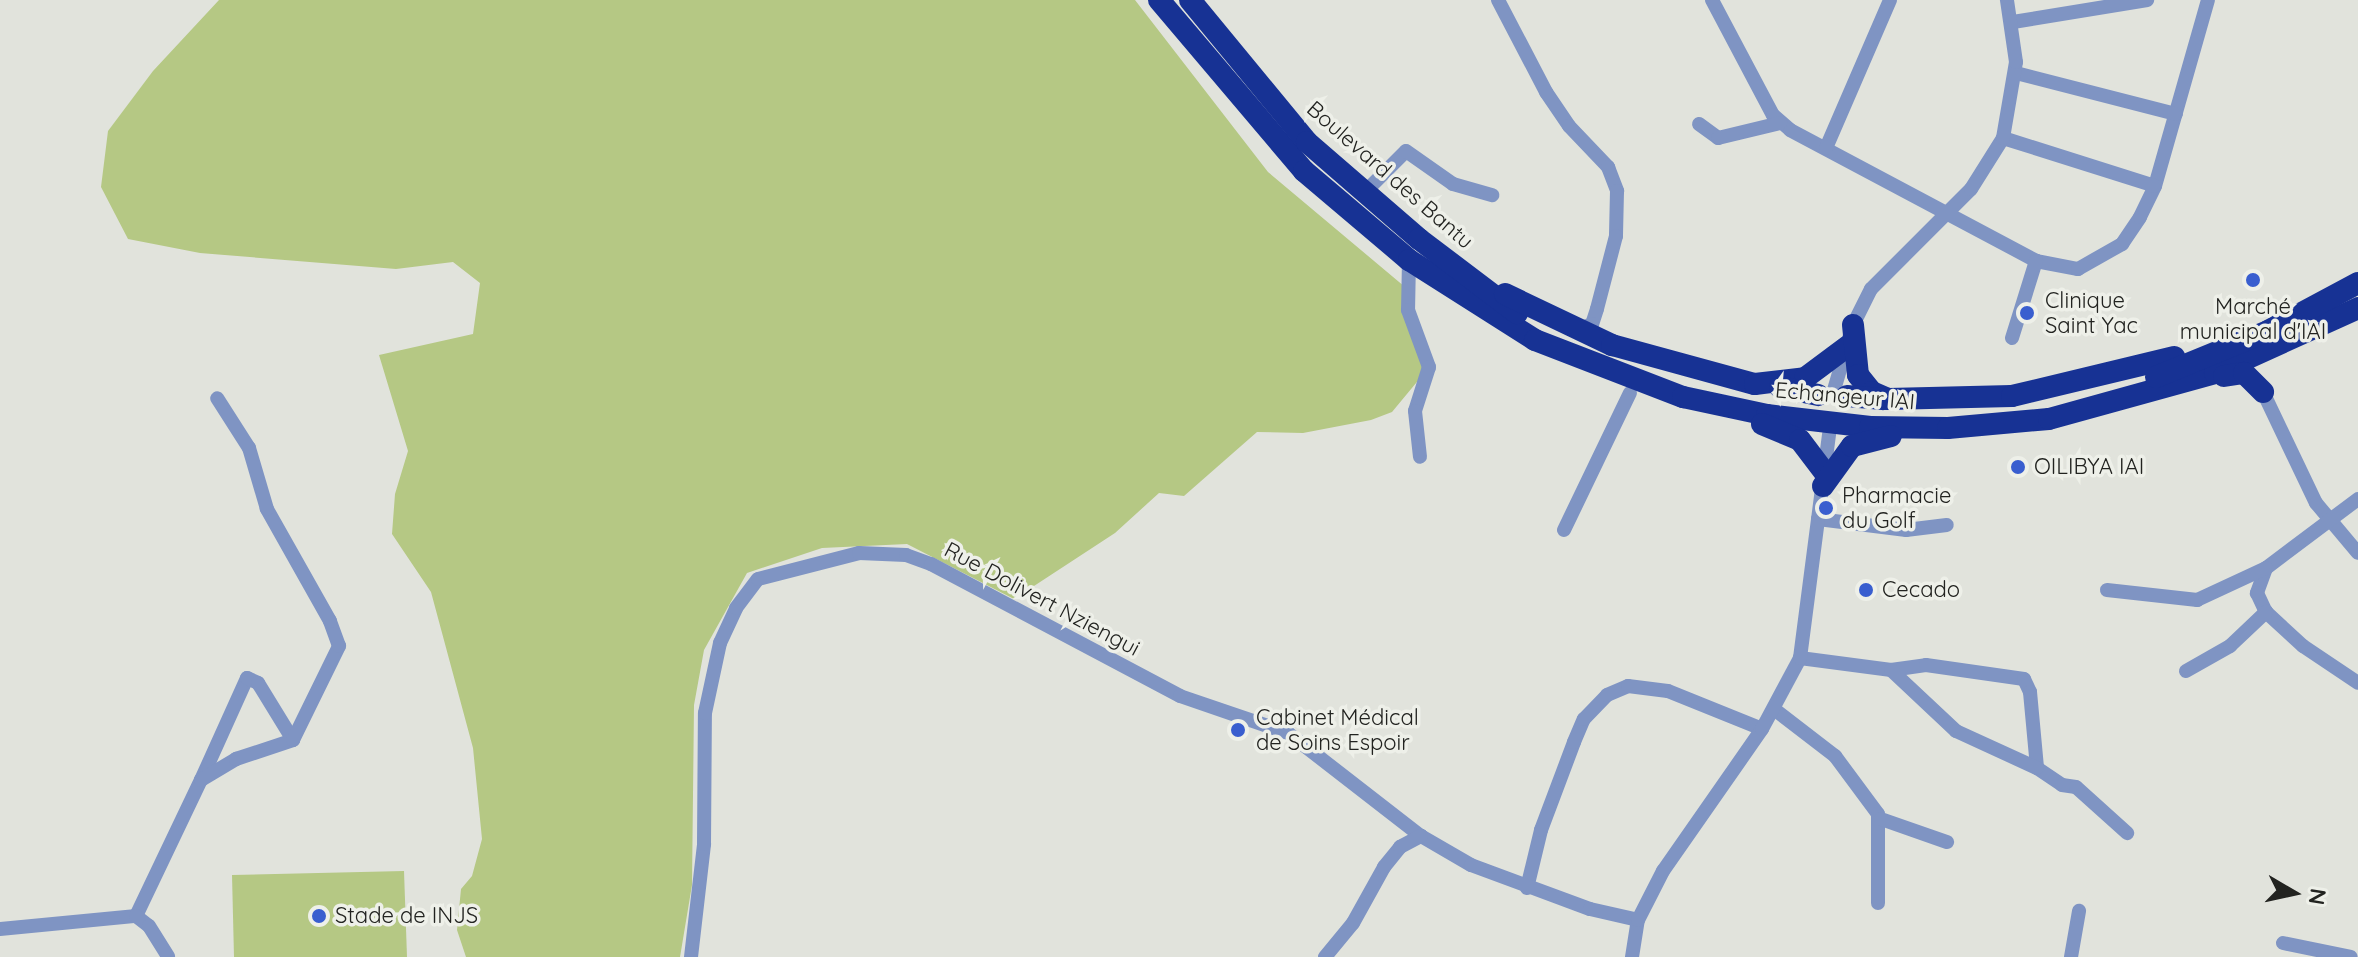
<!DOCTYPE html>
<meta charset="utf-8">
<style>
body{margin:0}
#map{position:relative;width:2358px;height:957px;overflow:hidden;background:#e1e3dc;font-family:Quicksand,sans-serif}
div>[style]{position:absolute}
[style*='--x']{left:calc(var(--x)*1px);top:calc(var(--y)*1px);width:calc(var(--w)*1px);rotate:calc(var(--a)*1deg)}
.green>*{inset:0;background:#b5c884}
.minor>*{height:14px;margin:-7px;padding:0 7px;transform-origin:7px;border-radius:7px;background:#7f94c3}
.highway>*{height:22px;margin:-11px;padding:0 11px;transform-origin:11px;border-radius:11px;background:#173294}
.dots>*{width:22px;height:22px;translate:-50% -50%;box-sizing:border-box;border:4px solid #eef0e9;border-radius:50%}
span{translate:-50% -50%;white-space:nowrap;text-align:center;line-height:1.15;-webkit-text-stroke:7px #eef0e9;paint-order:stroke}
.street-label{font-size:22px;color:#222320}
.poi-label{font-size:22px;color:#222320}
.left{translate:0 -50%;text-align:left}
.north{position:absolute;left:2254px;top:853px;width:80px;height:80px;-webkit-text-stroke:6px #eef0e9;paint-order:stroke;rotate:99deg;font-size:22px;font-weight:700;line-height:32px;text-align:center;color:#222320}
.north::after{content:'';display:block;margin:auto;width:28px;height:36px;background:#222320;clip-path:polygon(50% 0,100% 100%,50% 72%,0 100%)}
</style>
<div id="map">
<div class="green">
<i style="clip-path:polygon(219px 0,1135px 0,1268px 172px,1405px 287px,1426px 371px,1392px 412px,1371px 420px,1303px 433px,1257px 432px,1184px 496px,1159px 493px,1115px 533px,1014px 599px,907px 544px,822px 548px,747px 573px,704px 650px,694px 705px,692px 885px,680px 957px,466px 957px,457px 930px,461px 889px,472px 876px,482px 839px,473px 748px,431px 592px,392px 534px,395px 494px,408px 451px,379px 355px,473px 334px,480px 283px,453px 262px,396px 269px,200px 253px,128px 239px,101px 187px,108px 131px,153px 71px)"></i>
<i style="clip-path:polygon(404px 871px,407px 957px,234px 957px,232px 875px)"></i>
</div>
<div class="minor">
<i style="--x:1498;--y:0;--w:104;--a:62.4"></i>
<i style="--x:1546;--y:92;--w:41;--a:55.9"></i>
<i style="--x:1569;--y:126;--w:57;--a:46.4"></i>
<i style="--x:1608;--y:167;--w:26;--a:69"></i>
<i style="--x:1617;--y:191;--w:45;--a:91.3"></i>
<i style="--x:1616;--y:236;--w:75;--a:104.6"></i>
<i style="--x:1597;--y:309;--w:16;--a:108"></i>
<i style="--x:1592;--y:324;--w:15;--a:157"></i>
<i style="--x:1712;--y:0;--w:130;--a:62.1"></i>
<i style="--x:1773;--y:115;--w:23;--a:41"></i>
<i style="--x:1790;--y:130;--w:279;--a:28"></i>
<i style="--x:2036;--y:261;--w:43;--a:10.8"></i>
<i style="--x:2078;--y:269;--w:51;--a:-29.6"></i>
<i style="--x:2122;--y:244;--w:32;--a:-56"></i>
<i style="--x:2140;--y:217;--w:34;--a:-64"></i>
<i style="--x:2155;--y:186;--w:193;--a:-74.1"></i>
<i style="--x:2013;--y:22;--w:136;--a:-9.3"></i>
<i style="--x:2016;--y:73;--w:165;--a:14.4"></i>
<i style="--x:1699;--y:124;--w:24;--a:36"></i>
<i style="--x:1718;--y:138;--w:64;--a:-13.6"></i>
<i style="--x:2003;--y:138;--w:159;--a:17.5"></i>
<i style="--x:1826;--y:148;--w:161;--a:-66.6"></i>
<i style="--x:1364;--y:193;--w:59;--a:-45"></i>
<i style="--x:1406;--y:151;--w:57;--a:35.1"></i>
<i style="--x:1453;--y:184;--w:41;--a:15.8"></i>
<i style="--x:1409;--y:260;--w:50;--a:91.1"></i>
<i style="--x:1408;--y:310;--w:61;--a:69.8"></i>
<i style="--x:1429;--y:367;--w:46;--a:107.7"></i>
<i style="--x:1415;--y:411;--w:46;--a:83.8"></i>
<i style="--x:2012;--y:338;--w:81;--a:-72.7"></i>
<i style="--x:1834;--y:390;--w:68;--a:-73.7"></i>
<i style="--x:1853;--y:325;--w:40;--a:-63.4"></i>
<i style="--x:1871;--y:289;--w:141;--a:-45"></i>
<i style="--x:1971;--y:189;--w:60;--a:-57.9"></i>
<i style="--x:2003;--y:138;--w:77;--a:-80.3"></i>
<i style="--x:2016;--y:62;--w:63;--a:-98.3"></i>
<i style="--x:2263;--y:392;--w:123;--a:64.5"></i>
<i style="--x:2316;--y:503;--w:65;--a:50"></i>
<i style="--x:2358;--y:499;--w:115;--a:143.1"></i>
<i style="--x:2266;--y:568;--w:27;--a:110"></i>
<i style="--x:2257;--y:593;--w:21;--a:65"></i>
<i style="--x:2266;--y:612;--w:50;--a:42.6"></i>
<i style="--x:2303;--y:646;--w:66;--a:33.9"></i>
<i style="--x:1818;--y:519;--w:89;--a:7.1"></i>
<i style="--x:1906;--y:530;--w:41;--a:-7"></i>
<i style="--x:1564;--y:530;--w:152;--a:-64.3"></i>
<i style="--x:2107;--y:590;--w:91;--a:6.3"></i>
<i style="--x:2197;--y:600;--w:76;--a:-24.9"></i>
<i style="--x:1800;--y:658;--w:92;--a:7.5"></i>
<i style="--x:1891;--y:670;--w:35;--a:-8"></i>
<i style="--x:1926;--y:665;--w:99;--a:8.1"></i>
<i style="--x:2024;--y:679;--w:14;--a:65"></i>
<i style="--x:2030;--y:692;--w:76;--a:84.7"></i>
<i style="--x:2037;--y:768;--w:30;--a:34"></i>
<i style="--x:2062;--y:785;--w:14;--a:8"></i>
<i style="--x:2076;--y:787;--w:69;--a:42"></i>
<i style="--x:1891;--y:670;--w:89;--a:43.2"></i>
<i style="--x:1956;--y:731;--w:89;--a:24.6"></i>
<i style="--x:2186;--y:671;--w:51;--a:-29.6"></i>
<i style="--x:2230;--y:646;--w:50;--a:-43.4"></i>
<i style="--x:1774;--y:709;--w:77;--a:37.6"></i>
<i style="--x:1835;--y:756;--w:72;--a:53.4"></i>
<i style="--x:1878;--y:814;--w:89;--a:90"></i>
<i style="--x:201;--y:780;--w:112;--a:-65.7"></i>
<i style="--x:247;--y:678;--w:12;--a:24"></i>
<i style="--x:258;--y:683;--w:67;--a:58.4"></i>
<i style="--x:1881;--y:819;--w:70;--a:19.2"></i>
<i style="--x:1527;--y:888;--w:60;--a:-76.4"></i>
<i style="--x:1541;--y:830;--w:94;--a:-69.4"></i>
<i style="--x:1574;--y:742;--w:25;--a:-67"></i>
<i style="--x:1584;--y:719;--w:33;--a:-46"></i>
<i style="--x:1607;--y:695;--w:23;--a:-23"></i>
<i style="--x:1628;--y:686;--w:40;--a:7.1"></i>
<i style="--x:1668;--y:691;--w:101;--a:22"></i>
<i style="--x:136;--y:916;--w:151;--a:-64.5"></i>
<i style="--x:201;--y:780;--w:41;--a:-31"></i>
<i style="--x:236;--y:759;--w:60;--a:-18.4"></i>
<i style="--x:293;--y:740;--w:105;--a:-63.9"></i>
<i style="--x:339;--y:646;--w:27;--a:-110"></i>
<i style="--x:330;--y:621;--w:129;--a:-119.4"></i>
<i style="--x:267;--y:509;--w:64;--a:-106.4"></i>
<i style="--x:249;--y:448;--w:59;--a:-122.6"></i>
<i style="--x:0;--y:929;--w:137;--a:-5.5"></i>
<i style="--x:136;--y:916;--w:16;--a:38"></i>
<i style="--x:149;--y:926;--w:36;--a:58"></i>
<i style="--x:2283;--y:943;--w:69;--a:11.6"></i>
<i style="--x:691;--y:957;--w:114;--a:-83.4"></i>
<i style="--x:704;--y:844;--w:131;--a:-89.6"></i>
<i style="--x:705;--y:713;--w:72;--a:-77.9"></i>
<i style="--x:720;--y:643;--w:38;--a:-65"></i>
<i style="--x:736;--y:608;--w:36;--a:-53"></i>
<i style="--x:758;--y:579;--w:104;--a:-14.4"></i>
<i style="--x:859;--y:553;--w:47;--a:2.4"></i>
<i style="--x:906;--y:555;--w:27;--a:20"></i>
<i style="--x:931;--y:564;--w:282;--a:27.9"></i>
<i style="--x:1180;--y:696;--w:114;--a:18.9"></i>
<i style="--x:1288;--y:733;--w:168;--a:37.8"></i>
<i style="--x:1421;--y:836;--w:58;--a:30.1"></i>
<i style="--x:1471;--y:865;--w:127;--a:20.3"></i>
<i style="--x:1590;--y:909;--w:49;--a:12.9"></i>
<i style="--x:1325;--y:957;--w:44;--a:-50.5"></i>
<i style="--x:1353;--y:923;--w:64;--a:-61"></i>
<i style="--x:1384;--y:867;--w:26;--a:-51"></i>
<i style="--x:1400;--y:847;--w:24;--a:-28"></i>
<i style="--x:1632;--y:957;--w:37;--a:-81"></i>
<i style="--x:1638;--y:920;--w:55;--a:-63"></i>
<i style="--x:1663;--y:871;--w:173;--a:-55.1"></i>
<i style="--x:1762;--y:729;--w:81;--a:-61.8"></i>
<i style="--x:1800;--y:658;--w:226;--a:-82.6"></i>
<i style="--x:2071;--y:957;--w:47;--a:-80.1"></i>
</div>
<div class="highway">
<i style="--x:1159;--y:0;--w:224;--a:49.7"></i>
<i style="--x:1304;--y:171;--w:138;--a:40.3"></i>
<i style="--x:1409;--y:260;--w:149;--a:32.4"></i>
<i style="--x:1535;--y:340;--w:159;--a:21.1"></i>
<i style="--x:1683;--y:397;--w:86;--a:12.1"></i>
<i style="--x:1767;--y:415;--w:104;--a:6.6"></i>
<i style="--x:1870;--y:427;--w:78;--a:0.7"></i>
<i style="--x:1948;--y:428;--w:101;--a:-5.1"></i>
<i style="--x:2049;--y:419;--w:172;--a:-15.5"></i>
<i style="--x:2215;--y:373;--w:157;--a:-24.4"></i>
<i style="--x:1190;--y:0;--w:184;--a:50.5"></i>
<i style="--x:1307;--y:142;--w:148;--a:40.9"></i>
<i style="--x:1419;--y:239;--w:123;--a:37.1"></i>
<i style="--x:1505;--y:294;--w:119;--a:25.5"></i>
<i style="--x:1612;--y:345;--w:148;--a:15.3"></i>
<i style="--x:1755;--y:384;--w:50;--a:-6.8"></i>
<i style="--x:1805;--y:378;--w:54;--a:-36.7"></i>
<i style="--x:1853;--y:325;--w:50;--a:84.3"></i>
<i style="--x:1858;--y:375;--w:22;--a:51"></i>
<i style="--x:1872;--y:392;--w:17;--a:24"></i>
<i style="--x:1888;--y:399;--w:124;--a:-1.4"></i>
<i style="--x:2012;--y:396;--w:167;--a:-13.5"></i>
<i style="--x:2224;--y:376;--w:20;--a:-9"></i>
<i style="--x:2244;--y:373;--w:27;--a:45"></i>
<i style="--x:2156;--y:377;--w:121;--a:-22.3"></i>
<i style="--x:2268;--y:331;--w:102;--a:-28.1"></i>
<i style="--x:1780;--y:387;--w:39;--a:12"></i>
<i style="--x:1847;--y:396;--w:36;--a:5"></i>
<i style="--x:1762;--y:424;--w:41;--a:22.8"></i>
<i style="--x:1800;--y:440;--w:41;--a:52.9"></i>
<i style="--x:1823;--y:486;--w:49;--a:-54.1"></i>
<i style="--x:1852;--y:446;--w:40;--a:-14.4"></i>
</div>
<div class="dots">
<i style="left:2253px;top:280px;background:#395ecf"></i>
<i style="left:2027px;top:313px;background:#395ecf"></i>
<i style="left:2018px;top:467px;background:#395ecf"></i>
<i style="left:1826px;top:508px;background:#395ecf"></i>
<i style="left:1866px;top:590px;background:#395ecf"></i>
<i style="left:1238px;top:730px;background:#395ecf"></i>
<i style="left:319px;top:916px;background:#395ecf"></i>
</div>
<div class="street-label">
<span style="left:1390px;top:175px;rotate:41deg">Boulevard des Bantu</span>
<span style="left:1845px;top:396px;rotate:5deg">Echangeur IAI</span>
<span style="left:1042px;top:599px;rotate:28deg">Rue Dolivert Nziengui</span>
</div>
<div class="poi-label">
<span class="left" style="left:2045px;top:313px">Clinique<br>Saint Yac</span>
<span style="left:2253px;top:319px">Marché<br>municipal d'IAI</span>
<span class="left" style="left:2034px;top:467px">OILIBYA IAI</span>
<span class="left" style="left:1842px;top:508px">Pharmacie<br>du Golf</span>
<span class="left" style="left:1882px;top:590px">Cecado</span>
<span class="left" style="left:1256px;top:730px">Cabinet Médical<br>de Soins Espoir</span>
<span class="left" style="left:335px;top:916px">Stade de INJS</span>
</div>
<div class="north">N</div>
</div>
